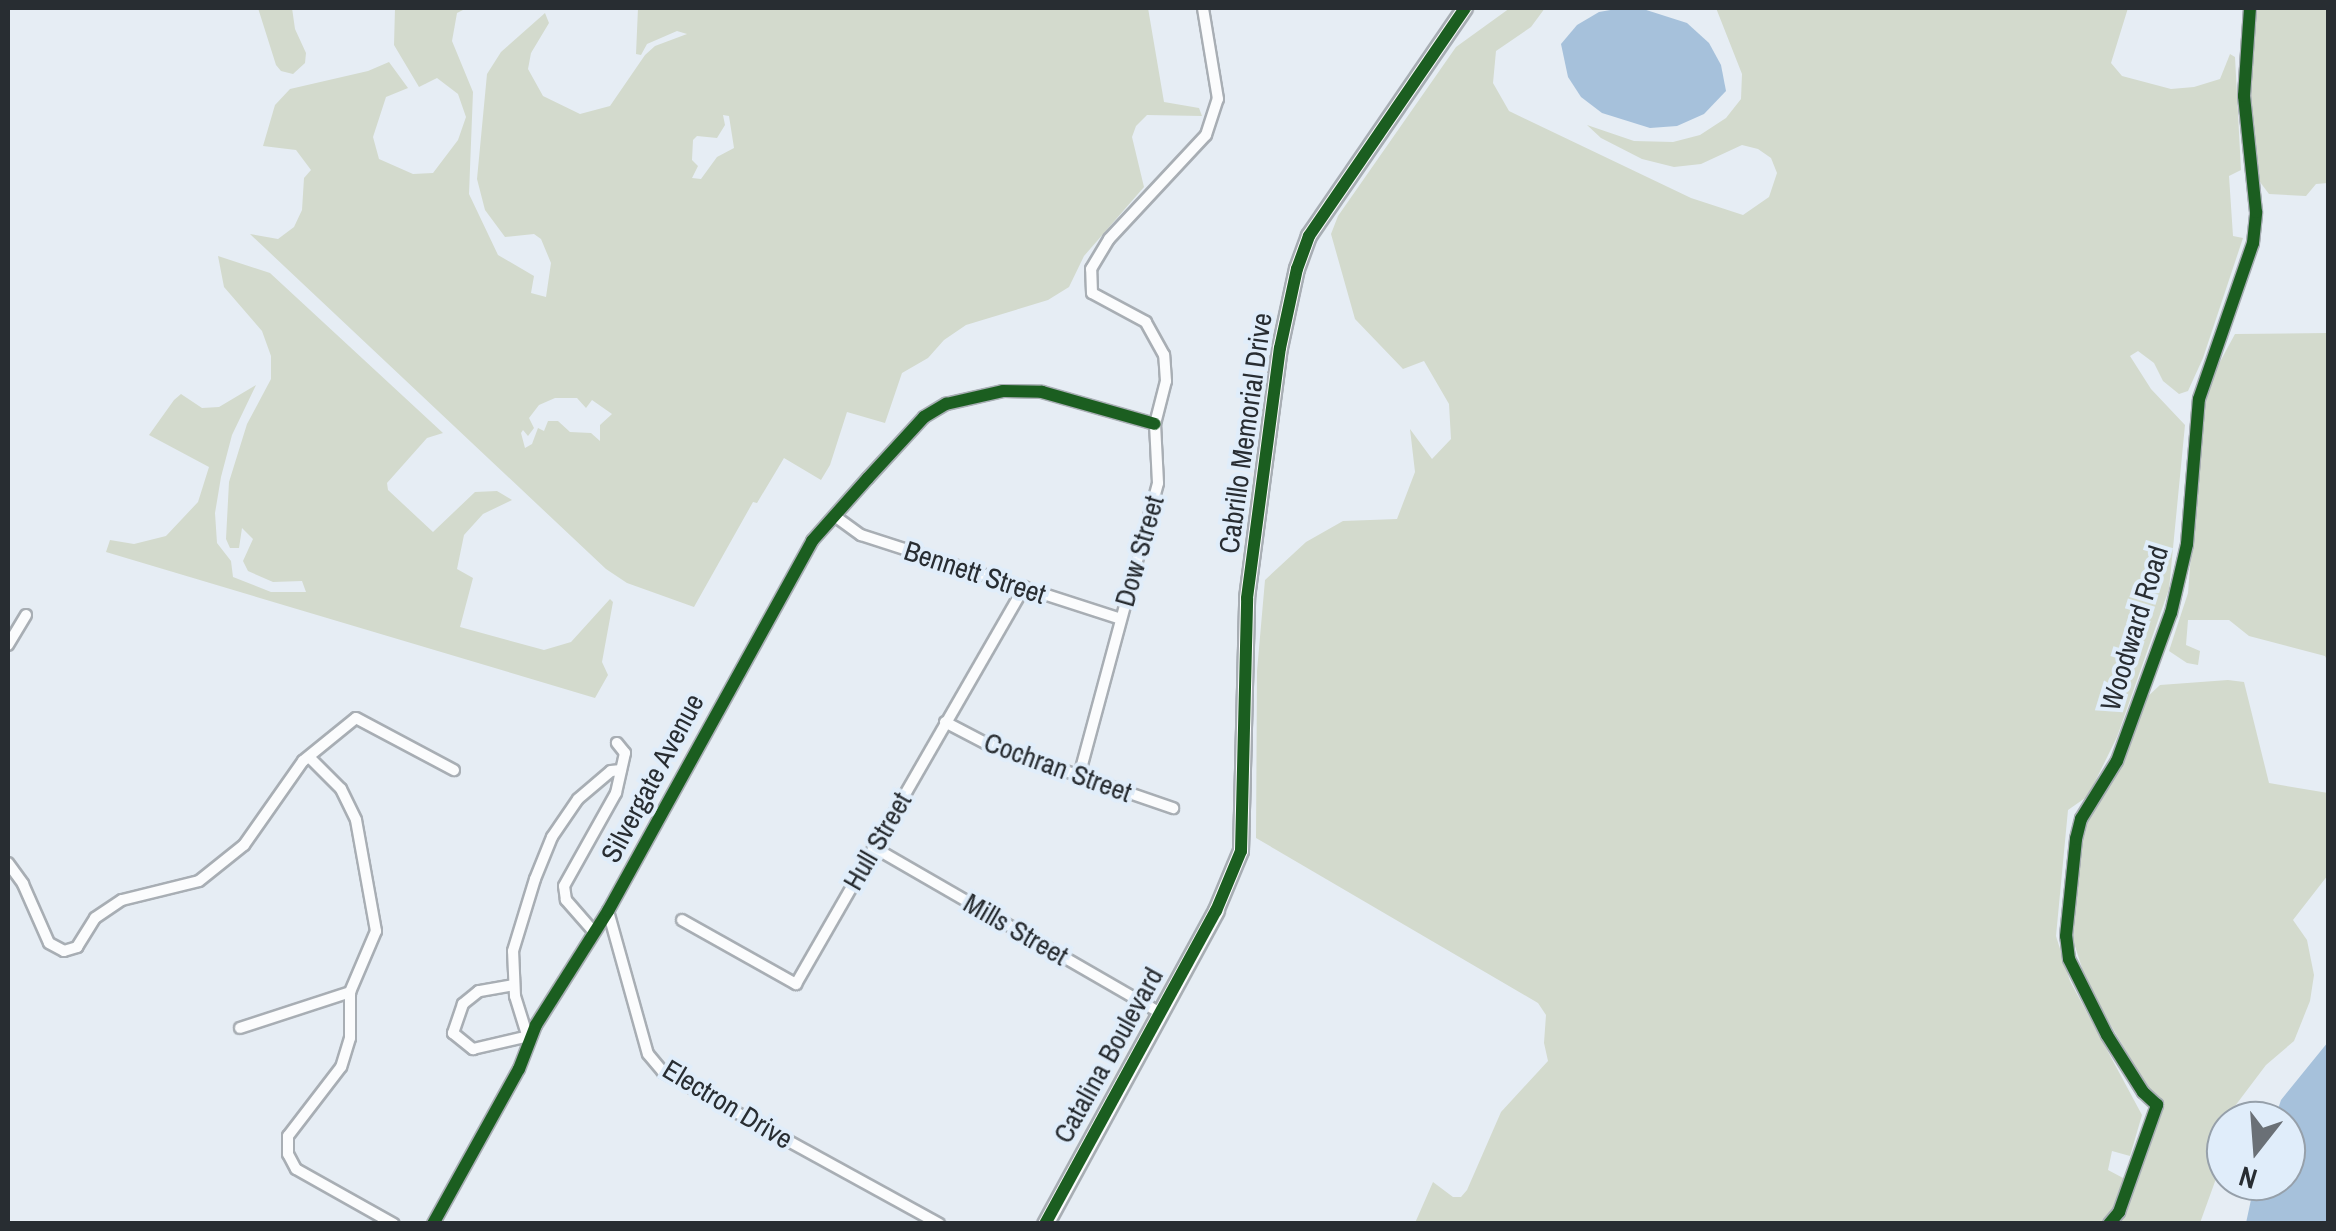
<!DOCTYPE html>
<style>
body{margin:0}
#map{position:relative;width:2336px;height:1231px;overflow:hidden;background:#e6edf4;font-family:"Archivo Narrow",sans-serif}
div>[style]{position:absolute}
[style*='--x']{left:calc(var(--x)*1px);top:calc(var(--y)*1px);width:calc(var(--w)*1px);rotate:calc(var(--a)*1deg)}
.green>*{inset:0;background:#d3dacd}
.water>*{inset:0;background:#a6c1db}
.roads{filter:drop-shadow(2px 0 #a8aeb4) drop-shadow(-2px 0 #a8aeb4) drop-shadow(0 2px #a8aeb4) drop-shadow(0 -2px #a8aeb4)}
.street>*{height:10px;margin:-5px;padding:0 5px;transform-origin:5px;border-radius:5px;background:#fbfcfd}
.secondary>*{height:14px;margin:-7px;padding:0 7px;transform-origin:7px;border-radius:7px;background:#fbfcfd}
.primary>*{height:15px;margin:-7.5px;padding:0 7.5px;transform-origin:7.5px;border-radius:7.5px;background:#fbfcfd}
.cycleway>*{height:12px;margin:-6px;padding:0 6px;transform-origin:6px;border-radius:6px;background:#1b5e20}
span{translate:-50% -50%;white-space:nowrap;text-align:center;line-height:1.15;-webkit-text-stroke:8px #e0edfa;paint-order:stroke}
.street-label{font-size:28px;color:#282d32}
.frame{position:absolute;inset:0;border:10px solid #282d32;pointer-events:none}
.north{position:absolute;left:2206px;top:1101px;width:100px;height:100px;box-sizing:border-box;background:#e0edfa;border:2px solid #96a0aa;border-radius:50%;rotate:197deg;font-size:28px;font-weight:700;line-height:40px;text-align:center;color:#282d32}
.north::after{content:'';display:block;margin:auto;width:35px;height:45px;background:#6a7076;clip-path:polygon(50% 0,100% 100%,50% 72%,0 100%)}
</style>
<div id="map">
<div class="green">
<i style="clip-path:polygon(258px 8px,292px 8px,295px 29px,306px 53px,305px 63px,293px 74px,281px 71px,276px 65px)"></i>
<i style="clip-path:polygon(evenodd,395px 8px,467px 8px,457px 13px,452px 41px,473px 92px,469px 194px,498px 255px,534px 276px,531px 293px,546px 297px,551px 263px,541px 239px,534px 234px,505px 237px,485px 210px,477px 179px,487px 74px,501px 52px,545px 13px,549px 23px,531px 53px,528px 69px,543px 96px,580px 114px,610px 106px,645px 55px,655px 46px,687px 34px,677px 31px,647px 44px,641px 55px,636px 54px,638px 8px,1148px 8px,1164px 102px,1199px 108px,1202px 116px,1147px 115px,1136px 126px,1132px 137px,1144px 187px,1084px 256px,1069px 287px,1048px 300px,966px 325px,944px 340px,928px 358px,902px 373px,885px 423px,847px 412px,830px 465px,821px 480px,784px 458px,757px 503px,753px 502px,694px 607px,627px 583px,606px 569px,250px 234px,278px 239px,294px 227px,302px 210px,304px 178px,311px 170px,296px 150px,263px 146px,275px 105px,290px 89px,368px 71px,389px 62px,408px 88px,386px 97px,373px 137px,379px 159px,413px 174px,433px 173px,458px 140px,466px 117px,458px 94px,437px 78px,419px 87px,394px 45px,395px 8px,723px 115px,729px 116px,734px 148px,717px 157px,701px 179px,692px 178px,698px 166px,692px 160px,693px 140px,697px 136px,717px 138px,725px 125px,723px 115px,395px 8px,555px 398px,577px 398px,586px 408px,592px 400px,612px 414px,600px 425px,600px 441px,591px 433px,570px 432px,558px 421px,548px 421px,544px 431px,538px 428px,532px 444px,525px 448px,521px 433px,523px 430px,528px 436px,534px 428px,529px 418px,539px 405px,555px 398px)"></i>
<i style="clip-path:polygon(1510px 8px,1545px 8px,1531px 27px,1496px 51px,1493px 83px,1509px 111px,1691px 198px,1743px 215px,1769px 197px,1777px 173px,1771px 158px,1758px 149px,1742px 145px,1701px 164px,1674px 167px,1642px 159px,1601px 138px,1587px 125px,1634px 141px,1673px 142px,1700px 135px,1726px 118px,1741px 99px,1742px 74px,1716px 8px,2128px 8px,2111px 63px,2122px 76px,2171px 89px,2194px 87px,2220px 79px,2230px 54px,2235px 57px,2241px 170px,2229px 176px,2233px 236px,2243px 238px,2203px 358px,2188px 391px,2179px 394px,2163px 381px,2154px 363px,2138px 351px,2130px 356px,2151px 389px,2185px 425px,2169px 589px,2117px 737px,2088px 796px,2068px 810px,2056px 936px,2070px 981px,2142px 1115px,2130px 1156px,2112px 1151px,2108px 1170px,2125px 1179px,2117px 1209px,2105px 1223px,1415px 1223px,1433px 1182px,1453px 1197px,1461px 1197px,1467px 1190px,1501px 1112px,1548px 1061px,1544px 1043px,1546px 1015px,1538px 1003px,1256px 838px,1257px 671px,1265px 580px,1306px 542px,1343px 521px,1397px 519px,1415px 472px,1410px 429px,1432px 459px,1451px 439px,1449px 404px,1424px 361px,1403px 369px,1355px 319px,1331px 234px,1338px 216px,1456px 47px)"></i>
<i style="clip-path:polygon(2256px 8px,2328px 8px,2328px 183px,2316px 184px,2306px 196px,2269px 194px,2260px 182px,2250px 87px)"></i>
<i style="clip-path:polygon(218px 256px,270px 273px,443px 433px,427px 438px,387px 483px,388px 490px,433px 532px,475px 492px,497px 491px,512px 500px,483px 514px,464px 535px,457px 569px,473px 578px,460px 627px,544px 650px,571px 642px,610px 599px,613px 602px,602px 662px,608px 675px,595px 698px,106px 552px,110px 540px,134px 544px,166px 536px,198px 502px,209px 467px,149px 435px,174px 400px,181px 394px,202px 408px,219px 407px,256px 385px,232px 435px,221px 477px,215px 513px,217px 543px,231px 561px,233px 577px,271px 592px,306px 592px,302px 581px,273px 582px,248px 571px,243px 561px,253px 539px,242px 528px,239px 548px,230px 548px,226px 539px,229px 482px,247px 424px,271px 379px,271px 356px,262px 331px,224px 287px)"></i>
<i style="clip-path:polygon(2328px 333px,2328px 662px,2325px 656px,2249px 636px,2229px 620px,2188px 620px,2186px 645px,2200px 651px,2198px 665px,2187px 663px,2169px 651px,2188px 593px,2202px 414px,2215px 371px,2235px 334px)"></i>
<i style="clip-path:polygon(2228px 680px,2244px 682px,2269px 783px,2328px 793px,2328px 875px,2293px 920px,2307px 940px,2314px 975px,2310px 1001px,2294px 1041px,2266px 1065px,2235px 1106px,2232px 1121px,2226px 1121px,2226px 1151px,2200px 1223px,2116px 1223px,2131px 1194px,2160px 1108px,2088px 987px,2074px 943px,2073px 909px,2083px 827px,2126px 749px,2145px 699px,2160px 685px)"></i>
</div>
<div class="water">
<i style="clip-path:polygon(1622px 8px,1640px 8px,1687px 23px,1709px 43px,1721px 65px,1726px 91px,1704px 114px,1677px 126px,1650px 128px,1602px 113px,1581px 97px,1568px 77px,1561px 44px,1577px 25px,1599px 12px)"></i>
<i style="clip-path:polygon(2328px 1042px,2328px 1223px,2246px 1223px,2255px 1181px,2286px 1181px,2286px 1121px,2274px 1121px,2281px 1100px)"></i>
</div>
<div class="roads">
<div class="street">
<i style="--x:836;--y:517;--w:31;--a:36"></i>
<i style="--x:861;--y:535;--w:270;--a:17.9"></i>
<i style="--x:8;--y:645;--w:35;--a:-59"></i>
<i style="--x:945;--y:722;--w:47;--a:27.6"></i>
<i style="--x:987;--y:744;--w:197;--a:19"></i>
<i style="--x:309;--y:757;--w:45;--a:45"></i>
<i style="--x:341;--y:789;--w:34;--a:64"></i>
<i style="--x:356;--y:820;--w:113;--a:79.8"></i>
<i style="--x:376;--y:931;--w:66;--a:113.1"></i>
<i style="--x:350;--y:992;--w:46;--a:90"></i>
<i style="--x:350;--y:1038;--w:30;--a:107"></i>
<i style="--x:341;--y:1067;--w:87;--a:127.5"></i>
<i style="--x:288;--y:1136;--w:18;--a:90"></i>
<i style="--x:288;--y:1154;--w:17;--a:62"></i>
<i style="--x:296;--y:1169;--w:112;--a:29.3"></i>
<i style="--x:1079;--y:776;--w:303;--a:-74.9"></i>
<i style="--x:1158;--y:483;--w:59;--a:-92.9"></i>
<i style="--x:1155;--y:424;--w:44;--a:-75.7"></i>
<i style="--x:1166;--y:381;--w:26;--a:-94"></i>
<i style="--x:1164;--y:355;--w:38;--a:-119"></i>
<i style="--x:1146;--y:322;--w:61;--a:-151.8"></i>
<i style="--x:1092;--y:293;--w:24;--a:-92"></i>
<i style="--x:1091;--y:269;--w:35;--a:-59"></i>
<i style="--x:1109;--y:239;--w:142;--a:-47"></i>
<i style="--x:1206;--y:135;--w:38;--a:-72"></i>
<i style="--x:1218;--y:99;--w:92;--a:-99.4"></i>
<i style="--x:873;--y:847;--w:330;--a:30"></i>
<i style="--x:8;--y:863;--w:26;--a:54"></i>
<i style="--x:23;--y:884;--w:64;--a:66.2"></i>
<i style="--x:49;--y:943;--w:17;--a:28"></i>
<i style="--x:64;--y:951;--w:14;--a:-17"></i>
<i style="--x:77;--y:947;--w:34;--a:-58"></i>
<i style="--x:95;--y:918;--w:32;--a:-34"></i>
<i style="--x:122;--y:900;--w:79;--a:-13.9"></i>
<i style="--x:199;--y:881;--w:58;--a:-38.7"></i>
<i style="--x:244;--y:845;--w:103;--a:-54.9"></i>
<i style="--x:303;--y:761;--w:68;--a:-39.1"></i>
<i style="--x:356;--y:718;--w:111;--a:28"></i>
<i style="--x:608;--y:911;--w:148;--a:74.4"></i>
<i style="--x:648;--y:1054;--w:23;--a:50"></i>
<i style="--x:663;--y:1072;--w:315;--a:28.8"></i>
<i style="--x:682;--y:920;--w:131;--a:29.3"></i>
<i style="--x:796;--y:984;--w:458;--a:-60.1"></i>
<i style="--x:594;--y:932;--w:43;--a:-131.2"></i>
<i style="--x:566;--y:900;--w:14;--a:-98"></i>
<i style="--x:564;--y:886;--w:107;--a:-60.8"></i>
<i style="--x:616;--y:793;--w:41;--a:-77.3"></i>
<i style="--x:625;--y:753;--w:13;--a:-129"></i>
<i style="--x:514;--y:985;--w:36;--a:170"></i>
<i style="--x:479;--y:991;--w:21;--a:141"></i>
<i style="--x:463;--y:1004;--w:31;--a:109"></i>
<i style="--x:453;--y:1033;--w:26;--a:39"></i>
<i style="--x:473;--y:1049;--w:57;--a:-13.1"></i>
<i style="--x:240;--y:1028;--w:116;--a:-18.1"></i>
<i style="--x:529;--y:1041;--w:47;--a:-107.3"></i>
<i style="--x:515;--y:996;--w:45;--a:-92.5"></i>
<i style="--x:513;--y:951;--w:75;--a:-73"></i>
<i style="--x:535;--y:879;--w:45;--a:-68"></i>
<i style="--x:552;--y:837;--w:46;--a:-55.6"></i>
<i style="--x:578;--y:799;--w:43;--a:-40.3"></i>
<i style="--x:611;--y:771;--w:10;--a:-6"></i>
<i style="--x:433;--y:1224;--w:177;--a:-61"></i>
<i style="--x:519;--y:1069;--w:47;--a:-68.9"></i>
<i style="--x:536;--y:1025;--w:135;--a:-57.7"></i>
<i style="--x:608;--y:911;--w:423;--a:-61.1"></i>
<i style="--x:812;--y:541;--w:84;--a:-48.4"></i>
<i style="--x:868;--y:478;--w:83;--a:-47.4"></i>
<i style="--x:924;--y:417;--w:26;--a:-31"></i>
<i style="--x:946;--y:404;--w:58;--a:-12.8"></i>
<i style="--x:1003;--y:391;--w:39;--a:1"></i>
<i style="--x:1042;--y:392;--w:117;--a:15.8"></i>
<i style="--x:2109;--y:1224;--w:16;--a:-50"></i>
<i style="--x:2119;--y:1212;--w:114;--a:-70.4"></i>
<i style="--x:2157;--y:1105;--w:19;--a:-137"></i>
<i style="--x:2143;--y:1092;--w:67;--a:-122.3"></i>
<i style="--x:2107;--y:1035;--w:85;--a:-116.6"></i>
<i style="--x:2069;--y:959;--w:23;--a:-97"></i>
<i style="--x:2066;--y:936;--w:98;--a:-84.1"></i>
<i style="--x:2076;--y:839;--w:21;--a:-76"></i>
<i style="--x:2081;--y:819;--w:68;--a:-58.2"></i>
<i style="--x:2117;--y:761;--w:158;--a:-70"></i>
<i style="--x:2171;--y:613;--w:71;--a:-76.9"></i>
<i style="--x:2187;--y:544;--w:145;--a:-85.3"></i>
<i style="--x:2199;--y:399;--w:165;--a:-70.9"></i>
<i style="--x:2253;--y:243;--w:31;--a:-84"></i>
<i style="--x:2256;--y:212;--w:117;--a:-95.9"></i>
<i style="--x:2244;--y:96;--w:88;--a:-86.1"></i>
</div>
<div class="secondary">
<i style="--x:1216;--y:911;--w:65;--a:-67.4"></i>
<i style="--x:1241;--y:851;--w:253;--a:-88.6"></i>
<i style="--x:1247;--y:598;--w:252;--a:-82.5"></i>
<i style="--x:1280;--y:348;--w:81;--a:-77.9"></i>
<i style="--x:1297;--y:269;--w:35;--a:-70"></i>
<i style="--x:1309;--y:236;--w:276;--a:-55.6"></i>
</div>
<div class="primary">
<i style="--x:1045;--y:1224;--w:357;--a:-61.4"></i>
</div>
</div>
<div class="cycleway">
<i style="--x:433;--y:1224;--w:177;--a:-61"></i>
<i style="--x:519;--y:1069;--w:47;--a:-68.9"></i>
<i style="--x:536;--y:1025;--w:135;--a:-57.7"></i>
<i style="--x:608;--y:911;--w:423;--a:-61.1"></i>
<i style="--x:812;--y:541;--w:84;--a:-48.4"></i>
<i style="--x:868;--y:478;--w:83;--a:-47.4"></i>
<i style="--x:924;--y:417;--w:26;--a:-31"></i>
<i style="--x:946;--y:404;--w:58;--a:-12.8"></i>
<i style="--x:1003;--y:391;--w:39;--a:1"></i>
<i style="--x:1042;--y:392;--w:117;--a:15.8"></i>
<i style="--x:1045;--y:1224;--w:357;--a:-61.4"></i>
<i style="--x:1216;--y:911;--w:65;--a:-67.4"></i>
<i style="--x:1241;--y:851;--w:253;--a:-88.6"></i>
<i style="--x:1247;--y:598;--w:252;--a:-82.5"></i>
<i style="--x:1280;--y:348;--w:81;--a:-77.9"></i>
<i style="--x:1297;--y:269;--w:35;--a:-70"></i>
<i style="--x:1309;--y:236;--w:276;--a:-55.6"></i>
<i style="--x:2109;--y:1224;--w:16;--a:-50"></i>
<i style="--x:2119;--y:1212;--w:114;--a:-70.4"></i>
<i style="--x:2157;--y:1105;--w:19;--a:-137"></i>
<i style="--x:2143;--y:1092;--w:67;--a:-122.3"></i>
<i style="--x:2107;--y:1035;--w:85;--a:-116.6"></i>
<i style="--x:2069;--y:959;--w:23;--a:-97"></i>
<i style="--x:2066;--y:936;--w:98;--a:-84.1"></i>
<i style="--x:2076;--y:839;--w:21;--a:-76"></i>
<i style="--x:2081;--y:819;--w:68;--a:-58.2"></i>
<i style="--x:2117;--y:761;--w:158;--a:-70"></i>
<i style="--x:2171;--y:613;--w:71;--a:-76.9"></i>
<i style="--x:2187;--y:544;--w:145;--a:-85.3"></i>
<i style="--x:2199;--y:399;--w:165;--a:-70.9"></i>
<i style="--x:2253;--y:243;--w:31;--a:-84"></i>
<i style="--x:2256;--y:212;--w:117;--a:-95.9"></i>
<i style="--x:2244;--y:96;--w:88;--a:-86.1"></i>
</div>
<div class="street-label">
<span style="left:1245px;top:433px;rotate:-82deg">Cabrillo Memorial Drive</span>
<span style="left:1139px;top:551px;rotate:-74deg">Dow Street</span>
<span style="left:975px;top:572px;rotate:18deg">Bennett Street</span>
<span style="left:2134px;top:628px;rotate:-73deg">Woodward Road</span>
<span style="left:1058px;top:767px;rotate:20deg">Cochran Street</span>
<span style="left:652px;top:778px;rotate:-62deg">Silvergate Avenue</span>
<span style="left:877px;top:841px;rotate:-60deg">Hull Street</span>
<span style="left:1016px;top:929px;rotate:30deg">Mills Street</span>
<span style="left:1108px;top:1055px;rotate:-61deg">Catalina Boulevard</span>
<span style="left:728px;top:1104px;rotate:31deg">Electron Drive</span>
</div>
<div class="frame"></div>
<div class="north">N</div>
</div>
